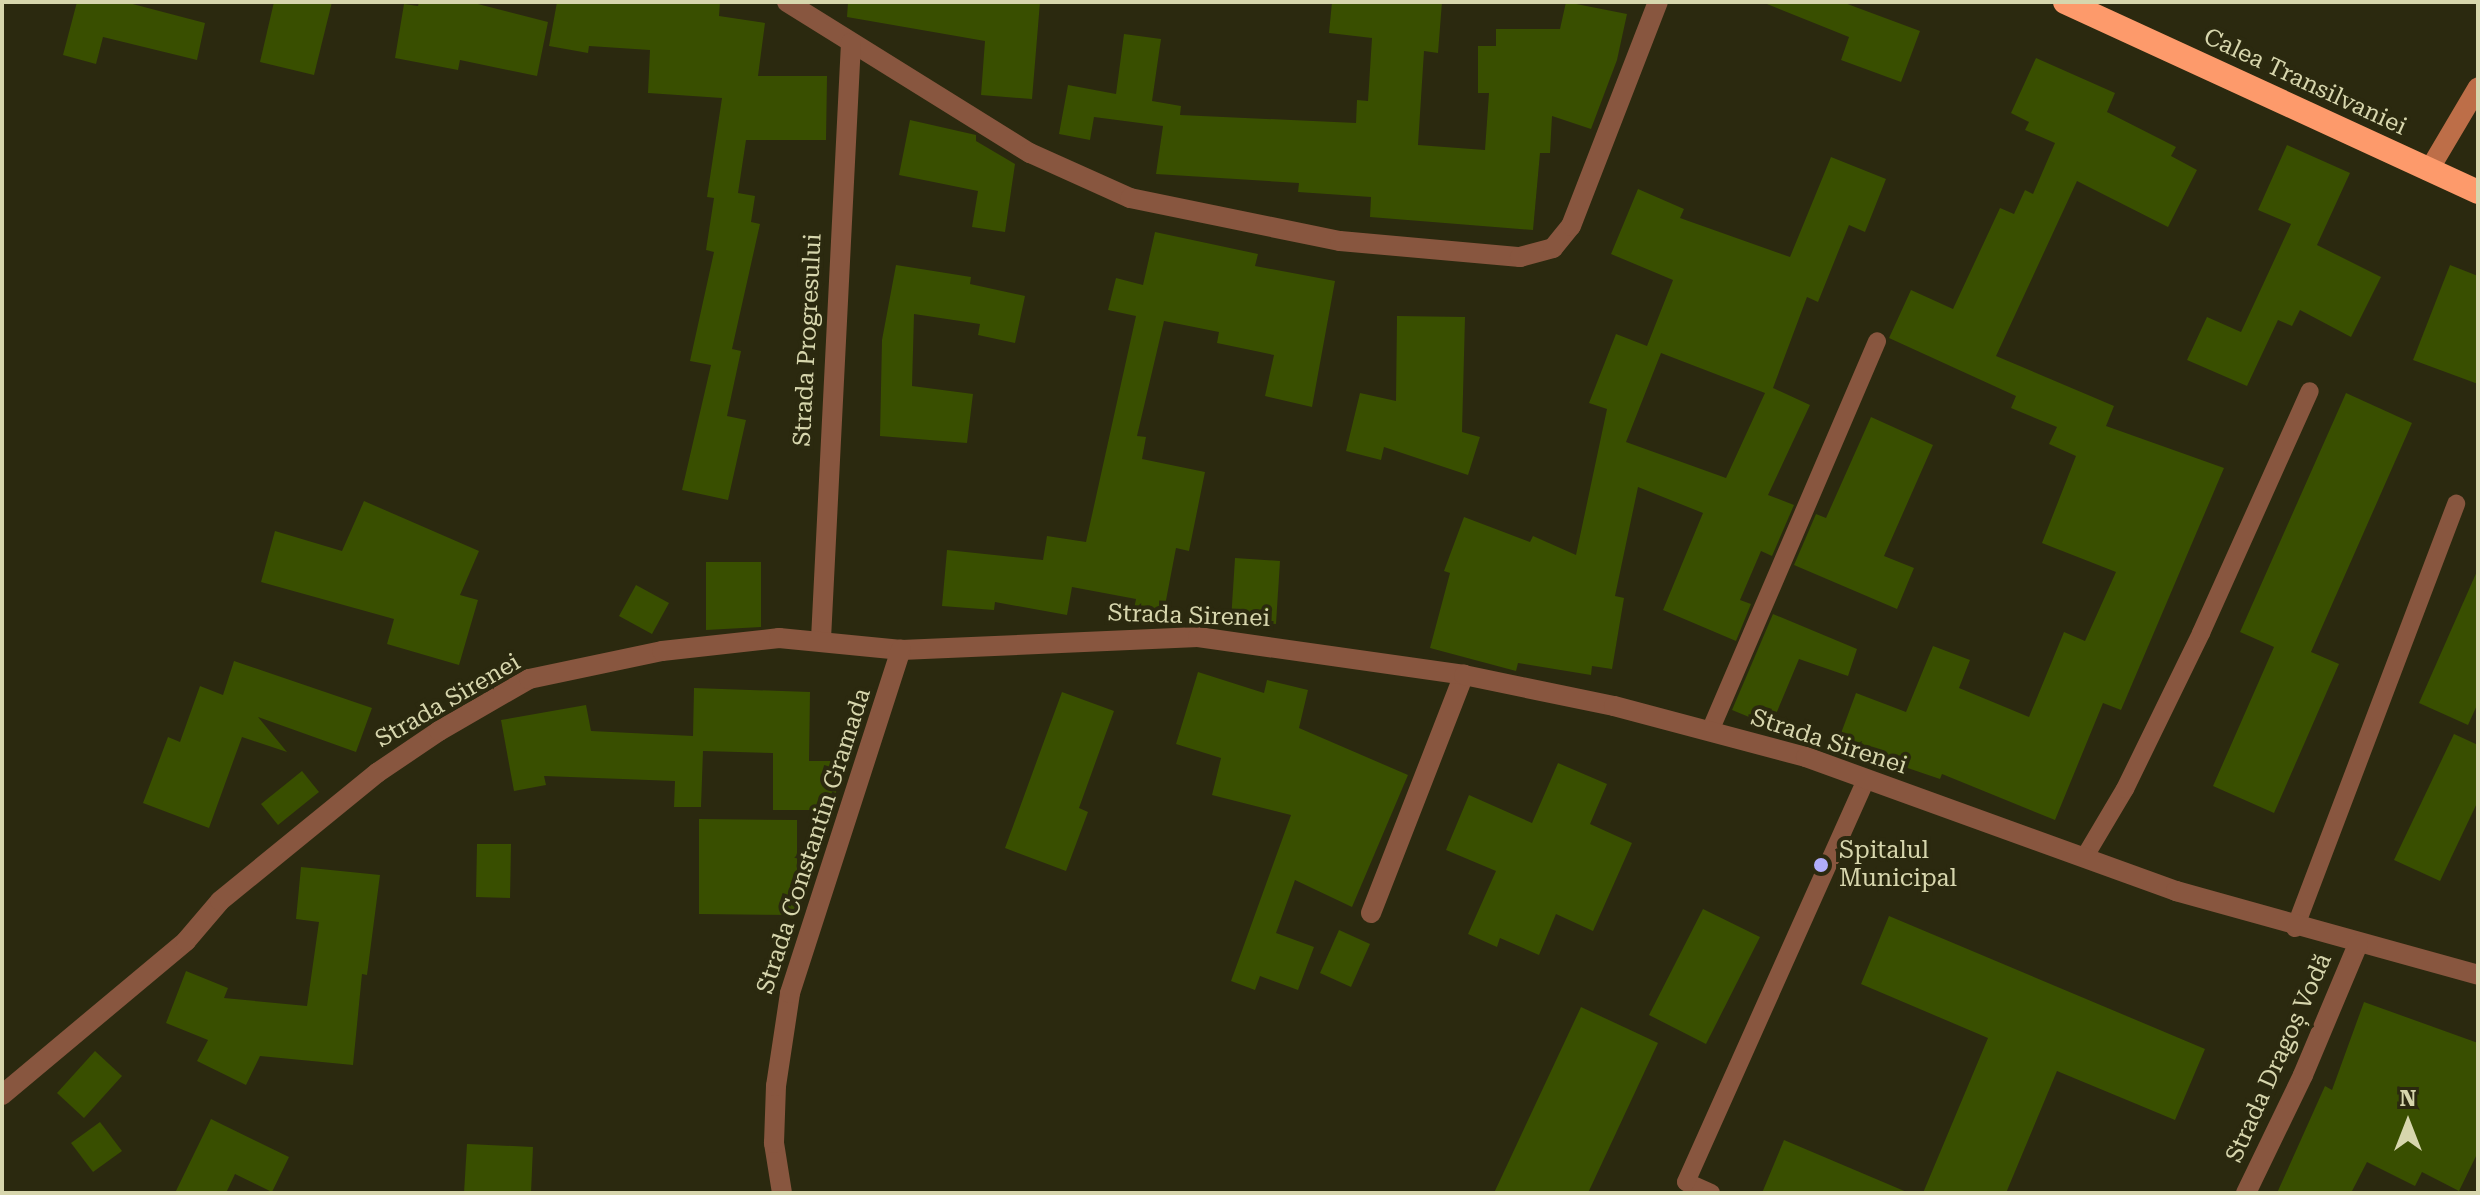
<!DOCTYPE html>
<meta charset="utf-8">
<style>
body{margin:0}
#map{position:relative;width:2480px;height:1195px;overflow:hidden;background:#2b290f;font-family:"Roboto Serif",serif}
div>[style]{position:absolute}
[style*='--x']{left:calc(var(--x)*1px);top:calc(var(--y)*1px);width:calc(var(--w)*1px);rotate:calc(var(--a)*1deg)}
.building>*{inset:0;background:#394f00}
.lane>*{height:18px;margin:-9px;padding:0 9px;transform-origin:9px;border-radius:9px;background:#88563f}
.street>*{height:20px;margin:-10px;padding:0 10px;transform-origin:10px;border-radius:10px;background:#88563f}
.secondary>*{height:20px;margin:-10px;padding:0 10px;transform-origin:10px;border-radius:10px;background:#bd6e48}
.highway>*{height:24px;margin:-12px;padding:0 12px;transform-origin:12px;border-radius:12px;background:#fd9a6b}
.dots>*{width:22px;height:22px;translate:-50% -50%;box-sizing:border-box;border:4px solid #2b290f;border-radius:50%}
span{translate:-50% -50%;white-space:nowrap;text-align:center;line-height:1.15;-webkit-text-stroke:8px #2b290f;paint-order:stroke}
.street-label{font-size:24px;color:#d7d6ad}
.poi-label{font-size:24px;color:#d7d6ad}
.left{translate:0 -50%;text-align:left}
.frame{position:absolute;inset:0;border:4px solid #d7d6ad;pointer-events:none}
.north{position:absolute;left:2368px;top:1083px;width:80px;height:80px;-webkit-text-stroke:6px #2b290f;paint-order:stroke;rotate:0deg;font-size:22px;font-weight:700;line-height:32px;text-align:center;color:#d7d6ad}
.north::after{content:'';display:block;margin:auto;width:28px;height:36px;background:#d7d6ad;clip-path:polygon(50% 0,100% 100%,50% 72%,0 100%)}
</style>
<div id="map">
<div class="building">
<i style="clip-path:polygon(77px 2px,125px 2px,205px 23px,197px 60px,103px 37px,96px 64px,63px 55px)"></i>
<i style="clip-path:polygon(274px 2px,332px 2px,314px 75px,260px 62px)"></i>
<i style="clip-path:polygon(419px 2px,470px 2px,548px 22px,537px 76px,460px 60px,458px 70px,395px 58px,404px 4px,418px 6px)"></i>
<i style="clip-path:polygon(557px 2px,720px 2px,719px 16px,765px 23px,758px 76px,827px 76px,826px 140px,746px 140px,738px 193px,755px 196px,751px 222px,760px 224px,732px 349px,741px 351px,727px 416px,746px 420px,728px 500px,682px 490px,711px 365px,690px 361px,714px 252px,706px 250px,714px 198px,707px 197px,722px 98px,648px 93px,650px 50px,589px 46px,588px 53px,549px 46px)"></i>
<i style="clip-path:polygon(848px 2px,1040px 2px,1032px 99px,981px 95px,985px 41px,847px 17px)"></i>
<i style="clip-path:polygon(1332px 2px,1442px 2px,1438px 53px,1424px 51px,1418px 145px,1485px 150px,1489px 93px,1478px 93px,1478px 46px,1496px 46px,1496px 29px,1560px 29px,1566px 2px,1627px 14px,1617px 60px,1591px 129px,1552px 116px,1550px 153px,1540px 153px,1533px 230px,1370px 217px,1371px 197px,1298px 192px,1299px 183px,1156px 174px,1163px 126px,1094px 117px,1090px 140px,1059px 134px,1068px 85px,1116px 94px,1124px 34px,1161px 39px,1152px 101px,1181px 106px,1180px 115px,1356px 123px,1357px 100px,1368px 101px,1372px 38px,1329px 33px)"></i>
<i style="clip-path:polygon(1762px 2px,1842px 2px,1920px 31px,1901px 82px,1841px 60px,1849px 37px)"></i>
<i style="clip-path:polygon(2036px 58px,2115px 93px,2107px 112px,2176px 147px,2171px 156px,2197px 170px,2168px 227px,2077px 181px,1996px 356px,2114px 406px,2106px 426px,2224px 468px,2121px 710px,2103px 703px,2055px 820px,1942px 774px,1940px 779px,1837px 744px,1856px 693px,1906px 712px,1933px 646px,1970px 660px,1959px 688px,2029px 717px,2064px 632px,2085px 641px,2116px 572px,2042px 543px,2076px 456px,2049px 444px,2057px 427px,2011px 408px,2016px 396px,1889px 338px,1911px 290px,1953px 309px,2000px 208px,2014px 214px,2025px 190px,2033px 194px,2055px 143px,2025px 130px,2029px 122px,2011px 113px)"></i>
<i style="clip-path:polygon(910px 120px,976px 135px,976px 141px,1015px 164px,1005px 232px,972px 227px,978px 191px,899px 175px)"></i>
<i style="clip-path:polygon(2287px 145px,2350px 173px,2317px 245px,2381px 277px,2351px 337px,2300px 310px,2292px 326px,2278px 320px,2247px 386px,2187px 360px,2207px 317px,2241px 332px,2291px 224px,2258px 210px)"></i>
<i style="clip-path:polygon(evenodd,1831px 157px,1886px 179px,1865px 232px,1849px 225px,1818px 302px,1807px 297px,1773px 388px,1810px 405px,1768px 495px,1794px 505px,1772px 556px,1761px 551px,1740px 600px,1751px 604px,1736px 641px,1663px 610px,1703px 513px,1638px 487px,1615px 596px,1624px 598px,1612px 669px,1592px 666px,1591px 675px,1518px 663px,1516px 671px,1430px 648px,1450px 573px,1444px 571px,1464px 517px,1530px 542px,1533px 536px,1576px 555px,1607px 409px,1589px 403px,1616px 334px,1647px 346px,1673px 280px,1611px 254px,1638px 189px,1684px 209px,1680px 218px,1790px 257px,1831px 157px,1661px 353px,1765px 393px,1726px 478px,1626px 442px,1661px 353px)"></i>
<i style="clip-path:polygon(1155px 232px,1258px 254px,1255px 266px,1335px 281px,1312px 407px,1265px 396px,1274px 355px,1217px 343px,1219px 332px,1164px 321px,1137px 436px,1146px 437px,1142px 459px,1205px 472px,1189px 551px,1176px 548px,1163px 616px,1133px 614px,1136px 599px,1072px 587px,1067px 615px,995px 602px,994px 610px,942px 606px,947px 550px,1043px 560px,1047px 536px,1086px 542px,1136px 316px,1108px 310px,1116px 278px,1143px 285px)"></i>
<i style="clip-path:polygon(896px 265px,971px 277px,970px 284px,1025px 296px,1015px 343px,978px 335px,980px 324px,914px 314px,912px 386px,973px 394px,967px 443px,880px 436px,882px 340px)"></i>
<i style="clip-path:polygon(2450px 265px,2478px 276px,2478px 384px,2413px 360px)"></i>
<i style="clip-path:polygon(1397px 316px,1465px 317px,1462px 432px,1480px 437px,1468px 475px,1384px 447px,1381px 460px,1346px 451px,1360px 393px,1396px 401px)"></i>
<i style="clip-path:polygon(2346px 393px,2412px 423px,2311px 652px,2339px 664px,2274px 813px,2213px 786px,2274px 647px,2240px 632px)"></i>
<i style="clip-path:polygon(1871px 417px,1933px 445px,1884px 556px,1914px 568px,1897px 609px,1794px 565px,1816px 514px,1826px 518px)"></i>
<i style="clip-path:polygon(364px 501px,479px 551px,460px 595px,478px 600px,459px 665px,387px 644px,394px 619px,261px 582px,275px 531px,342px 551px)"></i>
<i style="clip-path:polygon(1235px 558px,1280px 561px,1276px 624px,1231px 621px)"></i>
<i style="clip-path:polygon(706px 562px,761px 562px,761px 627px,706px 630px)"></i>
<i style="clip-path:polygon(2478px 569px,2478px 703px,2468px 725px,2419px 703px)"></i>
<i style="clip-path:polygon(636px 585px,669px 603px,652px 634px,619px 616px)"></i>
<i style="clip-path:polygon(1773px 614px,1857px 649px,1848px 676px,1799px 659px,1771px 726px,1732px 710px)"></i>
<i style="clip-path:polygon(234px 661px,372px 708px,356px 752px,258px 717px,287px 752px,242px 737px,209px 828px,143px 803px,168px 737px,180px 742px,200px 686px,223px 695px)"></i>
<i style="clip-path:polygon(1198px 672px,1264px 693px,1267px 680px,1308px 690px,1299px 728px,1408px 775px,1352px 907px,1295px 880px,1276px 933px,1314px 947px,1298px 990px,1260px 976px,1255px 990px,1231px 981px,1291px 815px,1212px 795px,1221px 758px,1176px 744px)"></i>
<i style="clip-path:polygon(694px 688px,810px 692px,809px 761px,838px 761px,835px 810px,773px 810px,773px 753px,703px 751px,701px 807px,674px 807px,675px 781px,544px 776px,546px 785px,514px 791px,501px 720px,586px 705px,591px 731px,693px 736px)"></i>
<i style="clip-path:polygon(1062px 692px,1114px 711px,1079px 808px,1088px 812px,1066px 871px,1005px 848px)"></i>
<i style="clip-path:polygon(2454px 734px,2478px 745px,2478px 801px,2440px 881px,2394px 860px)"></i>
<i style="clip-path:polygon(1558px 763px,1607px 784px,1590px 824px,1632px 843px,1593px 931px,1556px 914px,1539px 955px,1500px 938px,1497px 947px,1468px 934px,1496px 871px,1446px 850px,1469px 795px,1532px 823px)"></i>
<i style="clip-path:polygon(302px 771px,319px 792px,278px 825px,261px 804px)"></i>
<i style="clip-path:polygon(699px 819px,797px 820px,797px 915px,699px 914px)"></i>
<i style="clip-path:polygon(477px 844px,511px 844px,510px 898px,476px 897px)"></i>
<i style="clip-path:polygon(301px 867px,380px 875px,367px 975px,362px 974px,353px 1065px,260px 1056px,246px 1085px,197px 1061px,208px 1040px,166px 1023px,186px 971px,228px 988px,224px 998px,307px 1006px,319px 922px,296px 919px)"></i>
<i style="clip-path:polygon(1703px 909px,1760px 937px,1706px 1044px,1649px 1015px)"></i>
<i style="clip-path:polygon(1889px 916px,2205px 1049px,2175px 1120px,2057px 1071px,2006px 1193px,1923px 1193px,1988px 1038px,1861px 984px)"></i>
<i style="clip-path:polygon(1339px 930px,1370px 944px,1351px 987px,1320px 973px)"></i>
<i style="clip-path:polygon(2364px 1002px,2478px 1043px,2478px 1152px,2459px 1191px,2422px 1172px,2415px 1186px,2367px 1162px,2351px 1193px,2277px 1193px,2325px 1086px,2332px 1090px)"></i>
<i style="clip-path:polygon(1581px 1007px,1658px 1043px,1588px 1193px,1494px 1193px)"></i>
<i style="clip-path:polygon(95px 1051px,122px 1076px,84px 1118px,57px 1093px)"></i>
<i style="clip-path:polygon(211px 1119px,289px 1157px,272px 1192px,235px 1174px,226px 1193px,175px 1193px)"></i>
<i style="clip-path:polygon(100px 1122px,122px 1151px,93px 1172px,71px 1143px)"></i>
<i style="clip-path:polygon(1784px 1140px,1909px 1193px,1762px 1193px)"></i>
<i style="clip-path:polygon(467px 1144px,533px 1147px,531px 1193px,464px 1193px)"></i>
</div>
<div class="lane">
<i style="--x:1710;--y:731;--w:424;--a:-66.8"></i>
<i style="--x:2084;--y:858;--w:80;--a:-59.3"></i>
<i style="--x:2125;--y:789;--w:174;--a:-64"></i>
<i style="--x:2201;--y:633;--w:265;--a:-65.8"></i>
<i style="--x:2295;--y:928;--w:454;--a:-69.2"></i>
<i style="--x:1711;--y:1193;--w:27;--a:-156"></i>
<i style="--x:1686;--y:1182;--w:440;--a:-65.9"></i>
</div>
<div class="street">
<i style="--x:787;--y:2;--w:286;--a:31.9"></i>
<i style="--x:1030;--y:153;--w:110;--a:24.2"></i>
<i style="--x:1130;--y:198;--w:214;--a:11.6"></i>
<i style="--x:1340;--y:241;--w:181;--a:5.1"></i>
<i style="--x:1520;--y:257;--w:34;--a:-15"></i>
<i style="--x:1553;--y:248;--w:28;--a:-51"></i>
<i style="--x:1571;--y:226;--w:240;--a:-68.8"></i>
<i style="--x:821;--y:639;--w:597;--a:-87.12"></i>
<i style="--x:1371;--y:913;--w:256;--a:-68.7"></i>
<i style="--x:2;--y:1095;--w:240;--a:-39.9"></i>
<i style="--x:186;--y:941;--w:52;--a:-49.6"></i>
<i style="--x:220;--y:901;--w:203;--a:-39.2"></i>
<i style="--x:377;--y:773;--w:75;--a:-34.1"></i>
<i style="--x:439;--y:731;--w:104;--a:-30"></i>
<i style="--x:529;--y:679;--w:136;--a:-11.9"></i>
<i style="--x:662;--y:651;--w:118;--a:-6.3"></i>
<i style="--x:779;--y:638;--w:123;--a:5.6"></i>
<i style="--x:901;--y:650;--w:297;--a:-2.5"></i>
<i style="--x:1198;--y:637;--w:269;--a:8.1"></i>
<i style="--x:1464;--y:675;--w:153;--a:11.7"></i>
<i style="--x:1614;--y:706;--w:199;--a:14.9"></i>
<i style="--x:1806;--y:757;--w:394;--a:19.9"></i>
<i style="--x:2176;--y:891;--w:313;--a:15.5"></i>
<i style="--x:782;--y:1193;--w:51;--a:-99.1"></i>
<i style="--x:774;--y:1143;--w:57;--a:-88"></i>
<i style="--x:776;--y:1086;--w:94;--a:-81.4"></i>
<i style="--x:790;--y:993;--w:361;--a:-72.1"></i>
<i style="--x:2246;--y:1193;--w:131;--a:-64.2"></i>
<i style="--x:2303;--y:1075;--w:142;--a:-67.2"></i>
</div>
<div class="secondary">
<i style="--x:2429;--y:170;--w:96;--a:-59.4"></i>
</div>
<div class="highway">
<i style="--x:2065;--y:2;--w:455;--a:24.7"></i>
</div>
<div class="dots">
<i style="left:1821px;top:865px;background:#b1adfa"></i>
</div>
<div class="street-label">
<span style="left:2305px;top:82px;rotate:25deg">Calea Transilvaniei</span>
<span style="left:808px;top:340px;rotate:-87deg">Strada Progresului</span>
<span style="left:1189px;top:616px;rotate:2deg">Strada Sirenei</span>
<span style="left:448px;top:701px;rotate:-30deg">Strada Sirenei</span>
<span style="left:1829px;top:742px;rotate:18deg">Strada Sirenei</span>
<span style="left:814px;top:841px;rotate:-72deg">Strada Constantin Gramada</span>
<span style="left:2279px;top:1058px;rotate:-66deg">Strada Dragoș Vodă</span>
</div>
<div class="poi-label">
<span class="left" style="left:1839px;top:865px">Spitalul<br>Municipal</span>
</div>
<div class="frame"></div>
<div class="north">N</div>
</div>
